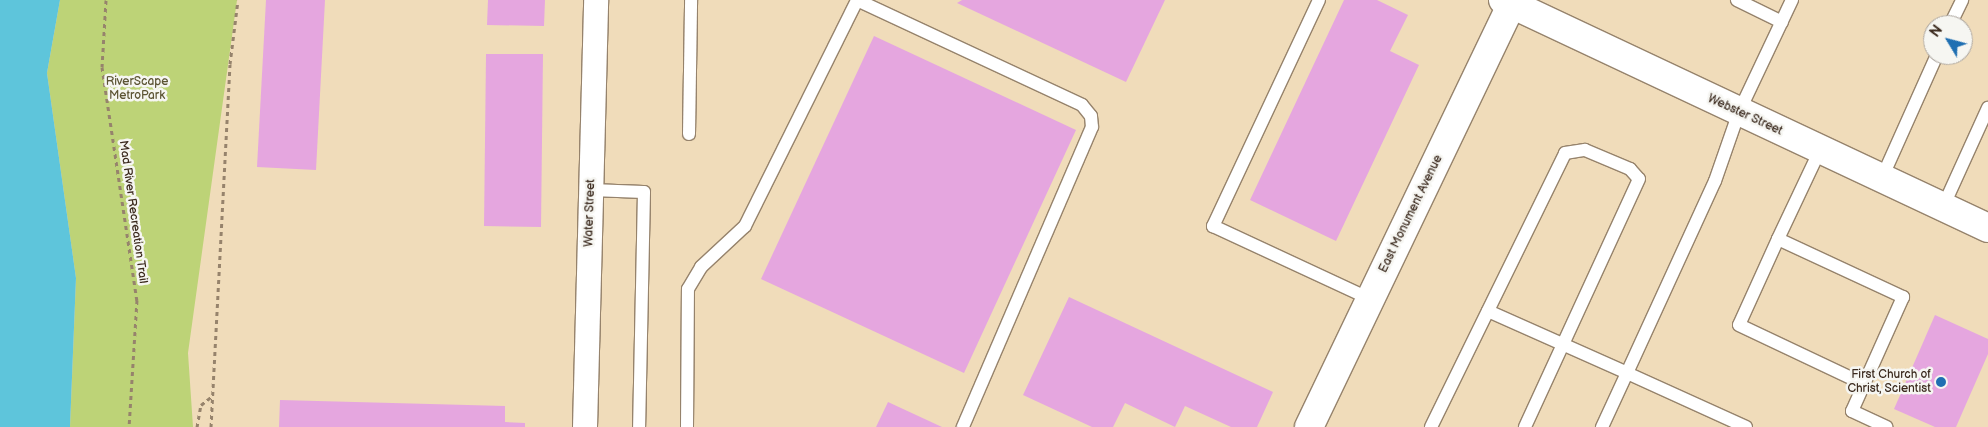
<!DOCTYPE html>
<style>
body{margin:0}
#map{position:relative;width:1988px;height:427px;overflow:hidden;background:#f0dcba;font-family:"Balsamiq Sans",sans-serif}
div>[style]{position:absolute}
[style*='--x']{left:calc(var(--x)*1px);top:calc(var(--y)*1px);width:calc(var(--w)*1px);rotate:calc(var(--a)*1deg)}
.green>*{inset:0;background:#bdd377}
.water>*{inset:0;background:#5ec5db}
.building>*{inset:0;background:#e5a6df}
.path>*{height:3px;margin-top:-1.5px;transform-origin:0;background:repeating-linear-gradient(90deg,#96836c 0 4px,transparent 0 8px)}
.roads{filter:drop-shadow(1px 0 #96836c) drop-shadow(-1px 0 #96836c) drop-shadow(0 1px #96836c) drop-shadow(0 -1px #96836c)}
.service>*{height:12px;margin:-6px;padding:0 6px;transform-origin:6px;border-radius:6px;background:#fff}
.minor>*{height:24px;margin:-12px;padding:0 12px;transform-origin:12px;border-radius:12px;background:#fff}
.tertiary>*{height:28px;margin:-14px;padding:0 14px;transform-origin:14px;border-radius:14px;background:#fff}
.secondary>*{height:28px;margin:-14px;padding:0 14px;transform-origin:14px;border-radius:14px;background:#fff}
.dots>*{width:14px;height:14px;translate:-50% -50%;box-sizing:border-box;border:2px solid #f6f6f2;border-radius:50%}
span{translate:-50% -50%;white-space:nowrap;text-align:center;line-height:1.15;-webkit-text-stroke:5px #f6f6f2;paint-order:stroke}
.park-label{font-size:12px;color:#5c5434}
.street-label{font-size:12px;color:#3b2a1e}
.poi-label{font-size:12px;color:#3b2a1e}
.right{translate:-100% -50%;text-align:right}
.north{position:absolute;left:1923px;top:15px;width:50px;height:50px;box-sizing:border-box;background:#f6f6f2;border:1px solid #aba49d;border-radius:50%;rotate:307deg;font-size:14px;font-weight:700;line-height:20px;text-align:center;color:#3b2a1e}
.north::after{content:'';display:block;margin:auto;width:18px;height:22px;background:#1f6fb2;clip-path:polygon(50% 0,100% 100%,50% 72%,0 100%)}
</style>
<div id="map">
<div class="green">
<i style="clip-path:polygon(60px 0,237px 0,188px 353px,193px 427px,70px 427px,76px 278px,47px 73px)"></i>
</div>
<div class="water">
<i style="clip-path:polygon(0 0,60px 0,47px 73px,76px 278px,70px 427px,0 427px)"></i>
</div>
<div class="building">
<i style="clip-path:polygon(266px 0,325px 0,316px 170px,257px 167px)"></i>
<i style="clip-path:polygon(488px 0,545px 0,544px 26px,487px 25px)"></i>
<i style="clip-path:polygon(962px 0,1165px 0,1126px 82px,957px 3px)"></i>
<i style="clip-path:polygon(1344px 0,1377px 0,1408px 15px,1390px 51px,1419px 65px,1336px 241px,1250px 200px)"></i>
<i style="clip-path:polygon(874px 36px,1076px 130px,964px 373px,761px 279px)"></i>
<i style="clip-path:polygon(486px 54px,543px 54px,541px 227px,484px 226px)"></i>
<i style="clip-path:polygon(1069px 297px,1273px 392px,1257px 427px,1231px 427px,1185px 406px,1175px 427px,1125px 403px,1113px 427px,1092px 427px,1023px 395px)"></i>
<i style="clip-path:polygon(1935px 315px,1988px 339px,1988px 354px,1956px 427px,1935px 427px,1894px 409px)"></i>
<i style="clip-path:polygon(280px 400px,505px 406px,505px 422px,525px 423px,525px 427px,279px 427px)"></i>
<i style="clip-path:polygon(888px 402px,942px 427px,876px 427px)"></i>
</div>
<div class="path">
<i style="--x:106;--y:0;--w:67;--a:93.4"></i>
<i style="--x:102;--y:67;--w:236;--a:81.5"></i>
<i style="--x:137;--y:300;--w:127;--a:93.6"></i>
<i style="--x:197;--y:427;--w:22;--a:-80"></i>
<i style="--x:201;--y:405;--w:13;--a:-39"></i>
<i style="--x:211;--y:427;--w:363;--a:-87"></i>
<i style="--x:230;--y:64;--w:64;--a:-82.9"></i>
</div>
<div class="roads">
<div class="service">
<i style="--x:857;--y:0;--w:248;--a:25"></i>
<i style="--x:1082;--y:105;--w:14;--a:51"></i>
<i style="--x:1091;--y:116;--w:11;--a:85"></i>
<i style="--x:1092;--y:127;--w:327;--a:113.3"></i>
<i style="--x:1319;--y:0;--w:250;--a:115.1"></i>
<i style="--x:1213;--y:226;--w:173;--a:24.9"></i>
<i style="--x:1737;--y:0;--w:50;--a:26.1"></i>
<i style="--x:1950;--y:25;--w:28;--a:-64"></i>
<i style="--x:689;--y:134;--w:134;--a:-89.1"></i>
<i style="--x:1820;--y:150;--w:98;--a:115.3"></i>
<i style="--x:1778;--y:239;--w:138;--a:24.9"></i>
<i style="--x:1903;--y:297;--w:125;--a:114.1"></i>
<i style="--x:1852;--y:411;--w:38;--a:25"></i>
<i style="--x:1881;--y:180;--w:137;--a:-65.9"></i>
<i style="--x:591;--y:190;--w:53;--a:2.2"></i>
<i style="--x:644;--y:192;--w:235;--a:91.2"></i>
<i style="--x:1943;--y:207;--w:109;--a:-65.6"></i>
<i style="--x:1778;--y:239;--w:94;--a:114.4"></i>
<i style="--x:1739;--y:325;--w:138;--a:25.3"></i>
<i style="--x:1488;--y:311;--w:152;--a:24"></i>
<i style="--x:1627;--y:373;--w:60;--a:114.8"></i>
<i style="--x:687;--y:427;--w:138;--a:-89.6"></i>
<i style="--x:688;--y:289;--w:26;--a:-59"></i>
<i style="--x:701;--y:267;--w:60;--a:-43"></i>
<i style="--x:745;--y:226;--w:252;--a:-63.6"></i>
<i style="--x:1431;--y:427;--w:305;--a:-63.9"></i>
<i style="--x:1565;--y:153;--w:20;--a:-9"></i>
<i style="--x:1585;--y:150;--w:49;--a:22.9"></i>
<i style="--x:1630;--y:169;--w:13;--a:48"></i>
<i style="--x:1639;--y:179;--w:273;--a:114.7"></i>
<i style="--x:1746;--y:427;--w:131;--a:-155.6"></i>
<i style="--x:1627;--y:373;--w:211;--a:-65.4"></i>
<i style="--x:1715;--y:181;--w:73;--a:-70.8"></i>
<i style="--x:1739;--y:112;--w:124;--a:-64.7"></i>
</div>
<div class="minor">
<i style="--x:585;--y:427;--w:427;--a:-88.5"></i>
</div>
<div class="tertiary">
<i style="--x:1503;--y:0;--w:536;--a:25.18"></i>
</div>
<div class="secondary">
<i style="--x:1309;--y:427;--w:474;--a:-64.4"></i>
</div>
</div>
<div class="dots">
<i style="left:1941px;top:382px;background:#1f6fb2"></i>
</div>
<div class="park-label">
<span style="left:137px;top:89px">RiverScape<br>MetroPark</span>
</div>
<div class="street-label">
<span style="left:1745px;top:115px;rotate:25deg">Webster Street</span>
<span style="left:133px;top:212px;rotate:82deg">Mad River Recreation Trail</span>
<span style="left:590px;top:213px;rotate:-88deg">Water Street</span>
<span style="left:1411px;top:214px;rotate:-64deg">East Monument Avenue</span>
</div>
<div class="poi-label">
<span class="right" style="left:1931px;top:382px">First Church of<br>Christ, Scientist</span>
</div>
<div class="north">N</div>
</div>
